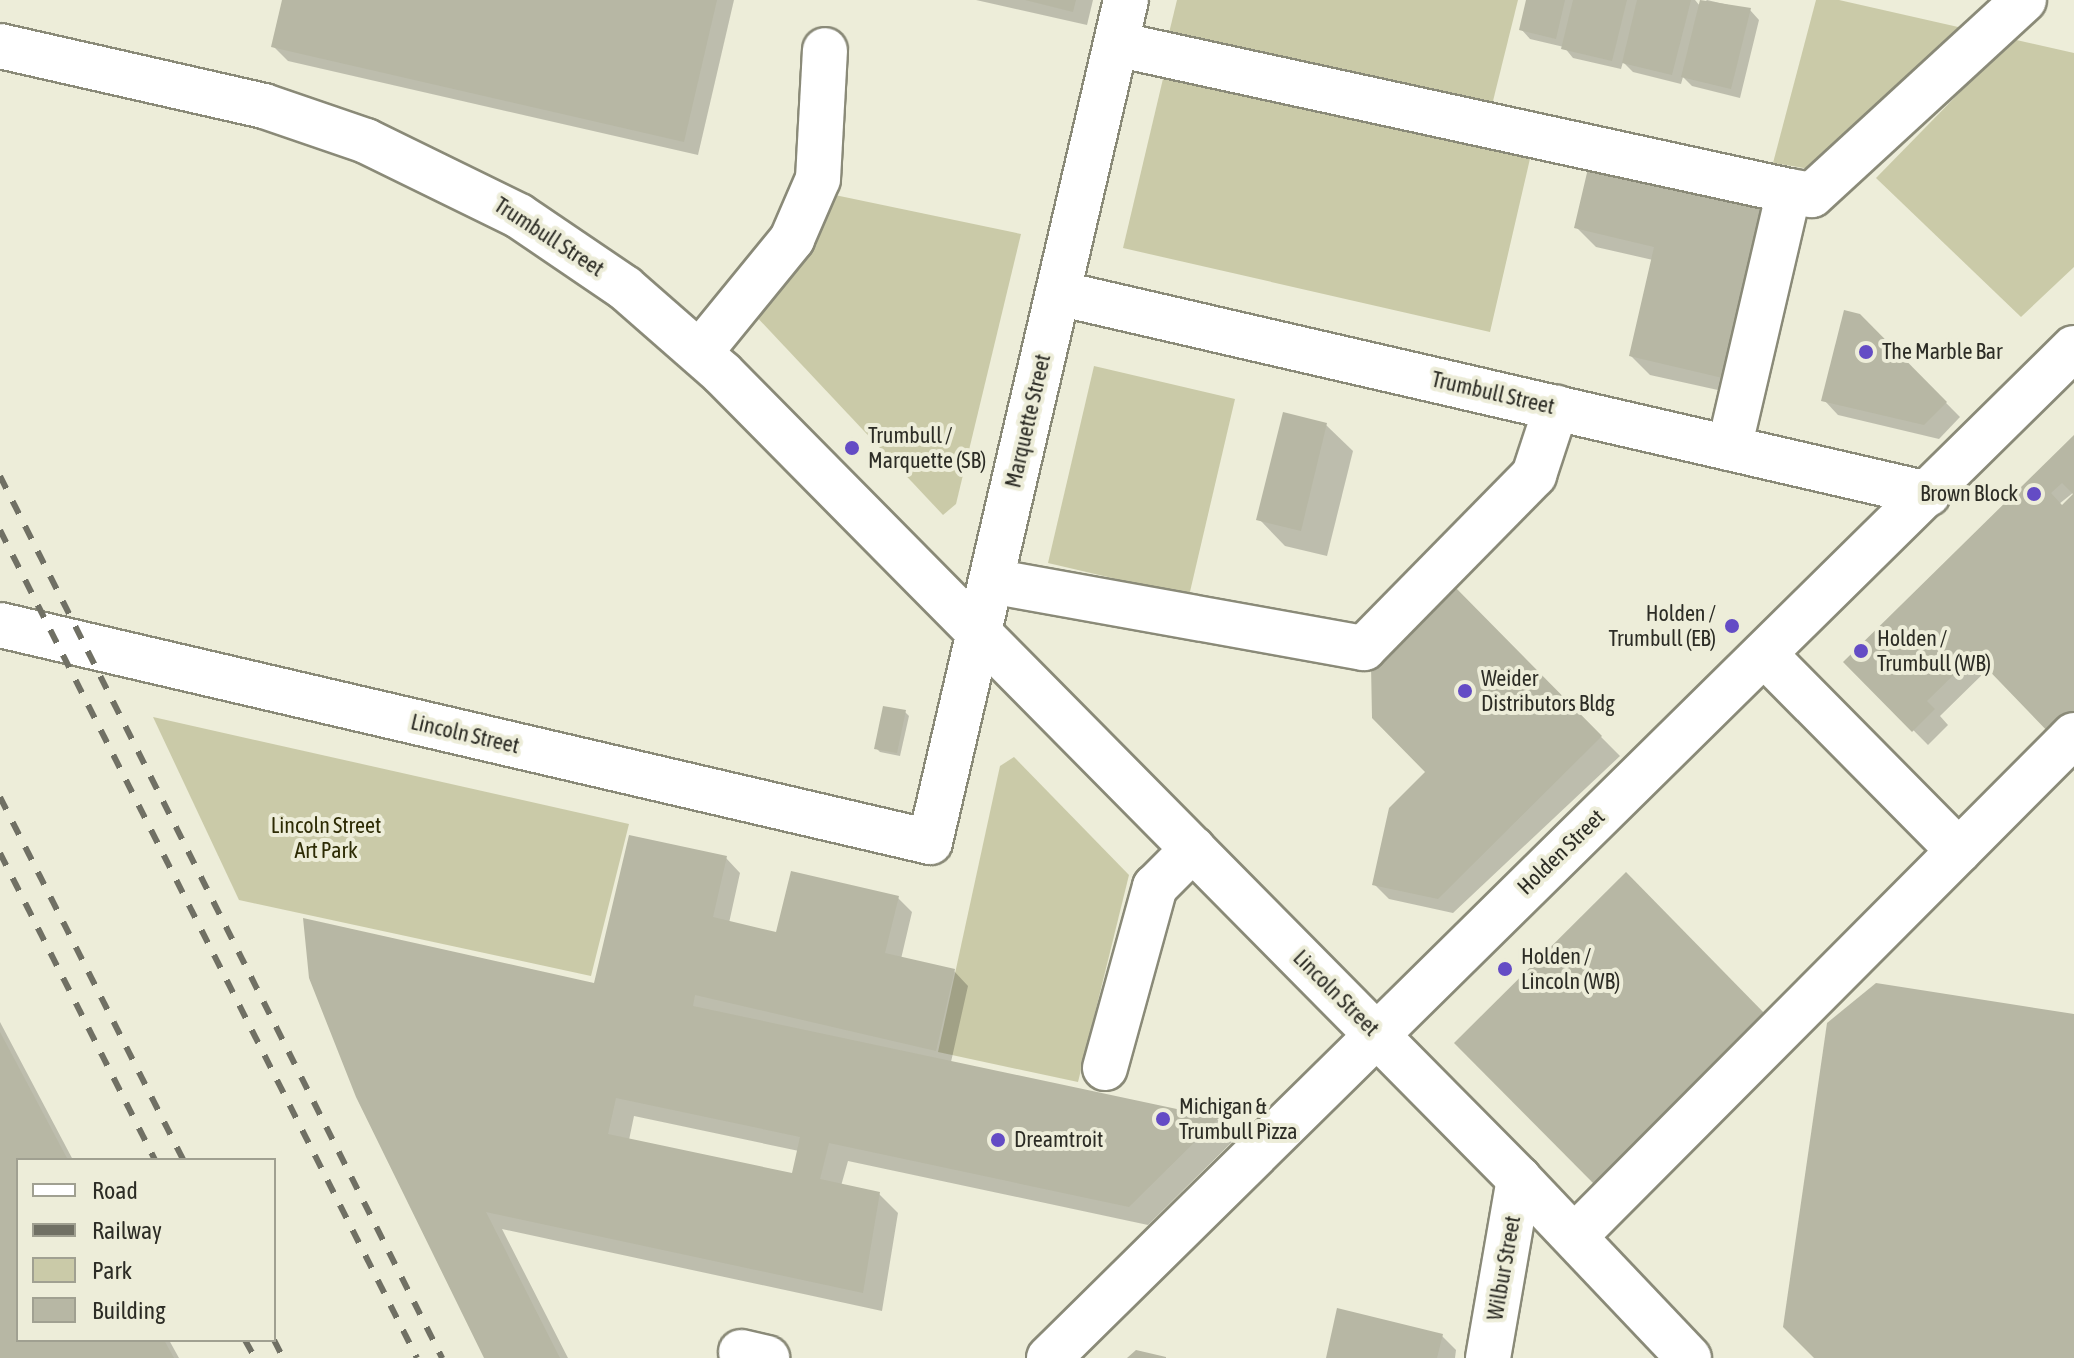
<!DOCTYPE html>
<style>
body{margin:0}
#map{position:relative;width:2074px;height:1358px;overflow:hidden;background:#ededd9;font-family:"Asap Condensed",sans-serif}
div>[style]{position:absolute}
[style*='--x']{left:calc(var(--x)*1px);top:calc(var(--y)*1px);width:calc(var(--w)*1px);rotate:calc(var(--a)*1deg)}
.green>*{inset:0;background:#cacaa8}
.shadow>*{inset:0;background:#0003}
.building>*{inset:0;background:#b7b7a4}
.roads{filter:drop-shadow(2px 0 #8a8a78) drop-shadow(-2px 0 #8a8a78) drop-shadow(0 2px #8a8a78) drop-shadow(0 -2px #8a8a78)}
.minor>*{height:44px;margin:-22px;padding:0 22px;transform-origin:22px;border-radius:22px;background:#fff}
.rail>*{height:6px;margin-top:-3px;transform-origin:0;background:repeating-linear-gradient(90deg,#707064 0 14px,transparent 0 28px)}
.dots>*{width:22px;height:22px;translate:-50% -50%;box-sizing:border-box;border:4px solid #ededd9;border-radius:50%}
span{translate:-50% -50%;white-space:nowrap;text-align:center;line-height:1.15;-webkit-text-stroke:8px #ededd9;paint-order:stroke}
.street-label{font-size:22px;color:#2c2c25}
.poi-label{font-size:22px;color:#2c2c25}
.left{translate:0 -50%;text-align:left}
.right{translate:-100% -50%;text-align:right}
.park-label{font-size:22px;color:#2d2b04}
.legend{position:absolute;left:16px;top:1158px;width:260px;height:184px;box-sizing:border-box;background:#ededd9;border:2px solid #a0a091;margin:0;padding:10px 14px;list-style:none;font-size:24px;color:#2c2c25}
.legend li{display:flex;align-items:center;gap:16px;height:40px}
.legend b{width:40px;border:2px solid #a0a091}
</style>
<div id="map">
<div class="green">
<i style="clip-path:polygon(1177px 0,1518px 0,1491px 109px,1169px 33px)"></i>
<i style="clip-path:polygon(1816px 0,1839px 0,1967px 29px,1822px 171px,1773px 163px)"></i>
<i style="clip-path:polygon(2012px 39px,2074px 53px,2074px 267px,2021px 317px,1876px 178px)"></i>
<i style="clip-path:polygon(1166px 66px,1532px 150px,1490px 332px,1123px 248px)"></i>
<i style="clip-path:polygon(830px 194px,1021px 234px,956px 504px,943px 515px,754px 314px)"></i>
<i style="clip-path:polygon(1094px 366px,1235px 399px,1189px 596px,1048px 563px)"></i>
<i style="clip-path:polygon(153px 717px,629px 824px,591px 976px,239px 900px)"></i>
<i style="clip-path:polygon(1014px 757px,1129px 875px,1078px 1082px,938px 1052px,1000px 766px)"></i>
</div>
<div class="shadow">
<i style="clip-path:polygon(284px 0,734px 0,698px 155px,288px 61px,273px 46px)"></i>
<i style="clip-path:polygon(976px 0,1093px 0,1087px 25px)"></i>
<i style="clip-path:polygon(1528px 0,1695px 0,1700px 6px,1707px 0,1750px 10px,1759px 20px,1740px 98px,1692px 86px,1683px 77px,1681px 84px,1633px 72px,1623px 62px,1621px 69px,1573px 58px,1564px 47px,1530px 39px,1521px 29px)"></i>
<i style="clip-path:polygon(1767px 202px,1745px 396px,1650px 375px,1631px 356px,1653px 260px,1596px 247px,1577px 228px)"></i>
<i style="clip-path:polygon(1859px 315px,1960px 417px,1939px 439px,1838px 415px,1824px 400px)"></i>
<i style="clip-path:polygon(1326px 425px,1353px 451px,1327px 556px,1285px 546px,1259px 519px)"></i>
<i style="clip-path:polygon(2074px 437px,2074px 492px,2059px 504px,2062px 508px,2074px 496px,1989px 668px,1940px 716px,1948px 725px,1928px 745px,1846px 662px)"></i>
<i style="clip-path:polygon(1452px 587px,1620px 756px,1453px 913px,1389px 899px,1374px 884px,1425px 775px)"></i>
<i style="clip-path:polygon(905px 712px,909px 716px,900px 756px,880px 752px,876px 748px)"></i>
<i style="clip-path:polygon(evenodd,726px 858px,740px 873px,729px 923px,778px 934px,898px 898px,912px 912px,901px 959px,954px 971px,968px 986px,951px 1062px,1218px 1120px,1236px 1138px,1148px 1225px,848px 1161px,841px 1186px,879px 1194px,898px 1213px,882px 1311px,502px 1229px,568px 1358px,486px 1358px,358px 1096px,596px 984px,726px 858px,634px 1116px,799px 1151px,793px 1176px,629px 1140px,634px 1116px)"></i>
<i style="clip-path:polygon(0 1022px,73px 1160px,18px 1160px,18px 1340px,169px 1340px,179px 1358px,0 1358px)"></i>
<i style="clip-path:polygon(1442px 1336px,1456px 1350px,1455px 1358px,1328px 1358px)"></i>
</div>
<div class="building">
<i style="clip-path:polygon(282px 0,717px 0,684px 142px,271px 47px)"></i>
<i style="clip-path:polygon(1025px 0,1076px 0,1073px 12px)"></i>
<i style="clip-path:polygon(1526px 0,1565px 0,1556px 39px,1519px 30px)"></i>
<i style="clip-path:polygon(1573px 0,1627px 0,1612px 61px,1561px 49px)"></i>
<i style="clip-path:polygon(1637px 0,1691px 0,1672px 75px,1622px 63px)"></i>
<i style="clip-path:polygon(1700px 0,1751px 8px,1731px 89px,1681px 77px)"></i>
<i style="clip-path:polygon(1590px 160px,1768px 201px,1727px 379px,1629px 356px,1654px 247px,1574px 228px)"></i>
<i style="clip-path:polygon(1844px 310px,1860px 314px,1947px 402px,1924px 425px,1821px 401px)"></i>
<i style="clip-path:polygon(1283px 412px,1327px 423px,1301px 531px,1256px 520px)"></i>
<i style="clip-path:polygon(evenodd,2074px 435px,2074px 716px,2053px 737px,1974px 655px,1927px 701px,1935px 709px,1912px 732px,1843px 662px,2074px 435px,2062px 483px,2073px 494px,2062px 505px,2051px 493px,2062px 483px)"></i>
<i style="clip-path:polygon(1452px 584px,1602px 736px,1438px 899px,1372px 885px,1389px 808px,1425px 772px,1372px 718px,1371px 665px)"></i>
<i style="clip-path:polygon(883px 706px,906px 710px,897px 753px,874px 749px)"></i>
<i style="clip-path:polygon(evenodd,629px 835px,727px 856px,713px 917px,776px 932px,791px 871px,899px 896px,885px 953px,955px 969px,936px 1051px,695px 995px,693px 1006px,1219px 1118px,1129px 1207px,829px 1143px,820px 1179px,880px 1192px,863px 1293px,486px 1212px,560px 1358px,484px 1358px,356px 1097px,309px 978px,303px 918px,594px 983px,629px 835px,616px 1098px,800px 1137px,792px 1173px,608px 1134px,616px 1098px)"></i>
<i style="clip-path:polygon(1626px 872px,1768px 1017px,1596px 1186px,1454px 1043px)"></i>
<i style="clip-path:polygon(1876px 983px,2074px 1014px,2074px 1358px,1814px 1358px,1783px 1327px,1827px 1023px)"></i>
<i style="clip-path:polygon(0 1032px,68px 1160px,18px 1160px,18px 1340px,164px 1340px,174px 1358px,0 1358px)"></i>
<i style="clip-path:polygon(1337px 1308px,1443px 1334px,1437px 1358px,1326px 1358px)"></i>
<i style="clip-path:polygon(1136px 1350px,1166px 1357px,1166px 1358px,1127px 1358px)"></i>
</div>
<div class="roads">
<div class="minor">
<i style="--x:1116;--y:44;--w:689;--a:12.32"></i>
<i style="--x:1789;--y:191;--w:264;--a:103.1"></i>
<i style="--x:0;--y:46;--w:271;--a:12.8"></i>
<i style="--x:264;--y:106;--w:108;--a:18.9"></i>
<i style="--x:366;--y:141;--w:170;--a:26.1"></i>
<i style="--x:519;--y:216;--w:128;--a:34.2"></i>
<i style="--x:625;--y:288;--w:129;--a:41.2"></i>
<i style="--x:722;--y:373;--w:1134;--a:45.32"></i>
<i style="--x:1519;--y:1179;--w:247;--a:46.5"></i>
<i style="--x:1789;--y:191;--w:23;--a:10"></i>
<i style="--x:1812;--y:195;--w:288;--a:-42.6"></i>
<i style="--x:1058;--y:293;--w:893;--a:13.01"></i>
<i style="--x:700;--y:352;--w:146;--a:-50.8"></i>
<i style="--x:792;--y:239;--w:65;--a:-66.6"></i>
<i style="--x:818;--y:179;--w:129;--a:-86.9"></i>
<i style="--x:991;--y:581;--w:379;--a:10.2"></i>
<i style="--x:1364;--y:648;--w:243;--a:-45.5"></i>
<i style="--x:1534;--y:475;--w:71;--a:-71.8"></i>
<i style="--x:0;--y:625;--w:955;--a:13.13"></i>
<i style="--x:930;--y:842;--w:865;--a:-76.9"></i>
<i style="--x:1764;--y:654;--w:277;--a:45.3"></i>
<i style="--x:1105;--y:1068;--w:188;--a:-74.6"></i>
<i style="--x:1155;--y:887;--w:54;--a:-45"></i>
<i style="--x:1575;--y:1236;--w:707;--a:-45.11"></i>
<i style="--x:741;--y:1352;--w:27;--a:13"></i>
<i style="--x:1049;--y:1358;--w:1439;--a:-44.58"></i>
<i style="--x:1488;--y:1358;--w:182;--a:-80.2"></i>
</div>
</div>
<div class="rail">
<i style="--x:0;--y:476;--w:987;--a:63.38"></i>
<i style="--x:0;--y:530;--w:927;--a:63.27"></i>
<i style="--x:0;--y:797;--w:407;--a:63.2"></i>
<i style="--x:0;--y:853;--w:344;--a:63.2"></i>
<i style="--x:245;--y:1340;--w:21;--a:61"></i>
<i style="--x:274;--y:1340;--w:20;--a:63"></i>
</div>
<div class="dots">
<i style="left:1866px;top:352px;background:#644cc5"></i>
<i style="left:852px;top:448px;background:#644cc5"></i>
<i style="left:2034px;top:494px;background:#644cc5"></i>
<i style="left:1732px;top:626px;background:#644cc5"></i>
<i style="left:1861px;top:651px;background:#644cc5"></i>
<i style="left:1465px;top:691px;background:#644cc5"></i>
<i style="left:1505px;top:969px;background:#644cc5"></i>
<i style="left:1163px;top:1119px;background:#644cc5"></i>
<i style="left:998px;top:1140px;background:#644cc5"></i>
</div>
<div class="street-label">
<span style="left:549px;top:237px;rotate:33deg">Trumbull Street</span>
<span style="left:1493px;top:393px;rotate:13deg">Trumbull Street</span>
<span style="left:1028px;top:421px;rotate:-77deg">Marquette Street</span>
<span style="left:465px;top:734px;rotate:13deg">Lincoln Street</span>
<span style="left:1561px;top:852px;rotate:-44deg">Holden Street</span>
<span style="left:1336px;top:993px;rotate:45deg">Lincoln Street</span>
<span style="left:1504px;top:1268px;rotate:-80deg">Wilbur Street</span>
</div>
<div class="poi-label">
<span class="left" style="left:1882px;top:352px">The Marble Bar</span>
<span class="left" style="left:868px;top:448px">Trumbull /<br>Marquette (SB)</span>
<span class="right" style="left:2018px;top:494px">Brown Block</span>
<span class="right" style="left:1716px;top:626px">Holden /<br>Trumbull (EB)</span>
<span class="left" style="left:1877px;top:651px">Holden /<br>Trumbull (WB)</span>
<span class="left" style="left:1481px;top:691px">Weider<br>Distributors Bldg</span>
<span class="left" style="left:1521px;top:969px">Holden /<br>Lincoln (WB)</span>
<span class="left" style="left:1179px;top:1119px">Michigan &amp;<br>Trumbull Pizza</span>
<span class="left" style="left:1014px;top:1140px">Dreamtroit</span>
</div>
<div class="park-label">
<span style="left:326px;top:838px">Lincoln Street<br>Art Park</span>
</div>
<ul class="legend">
<li><b style="height:10px;background:#fff"></b>Road</li>
<li><b style="height:10px;background:#707064"></b>Railway</li>
<li><b style="height:22px;background:#cacaa8"></b>Park</li>
<li><b style="height:22px;background:#b7b7a4"></b>Building</li>
</ul>
</div>
